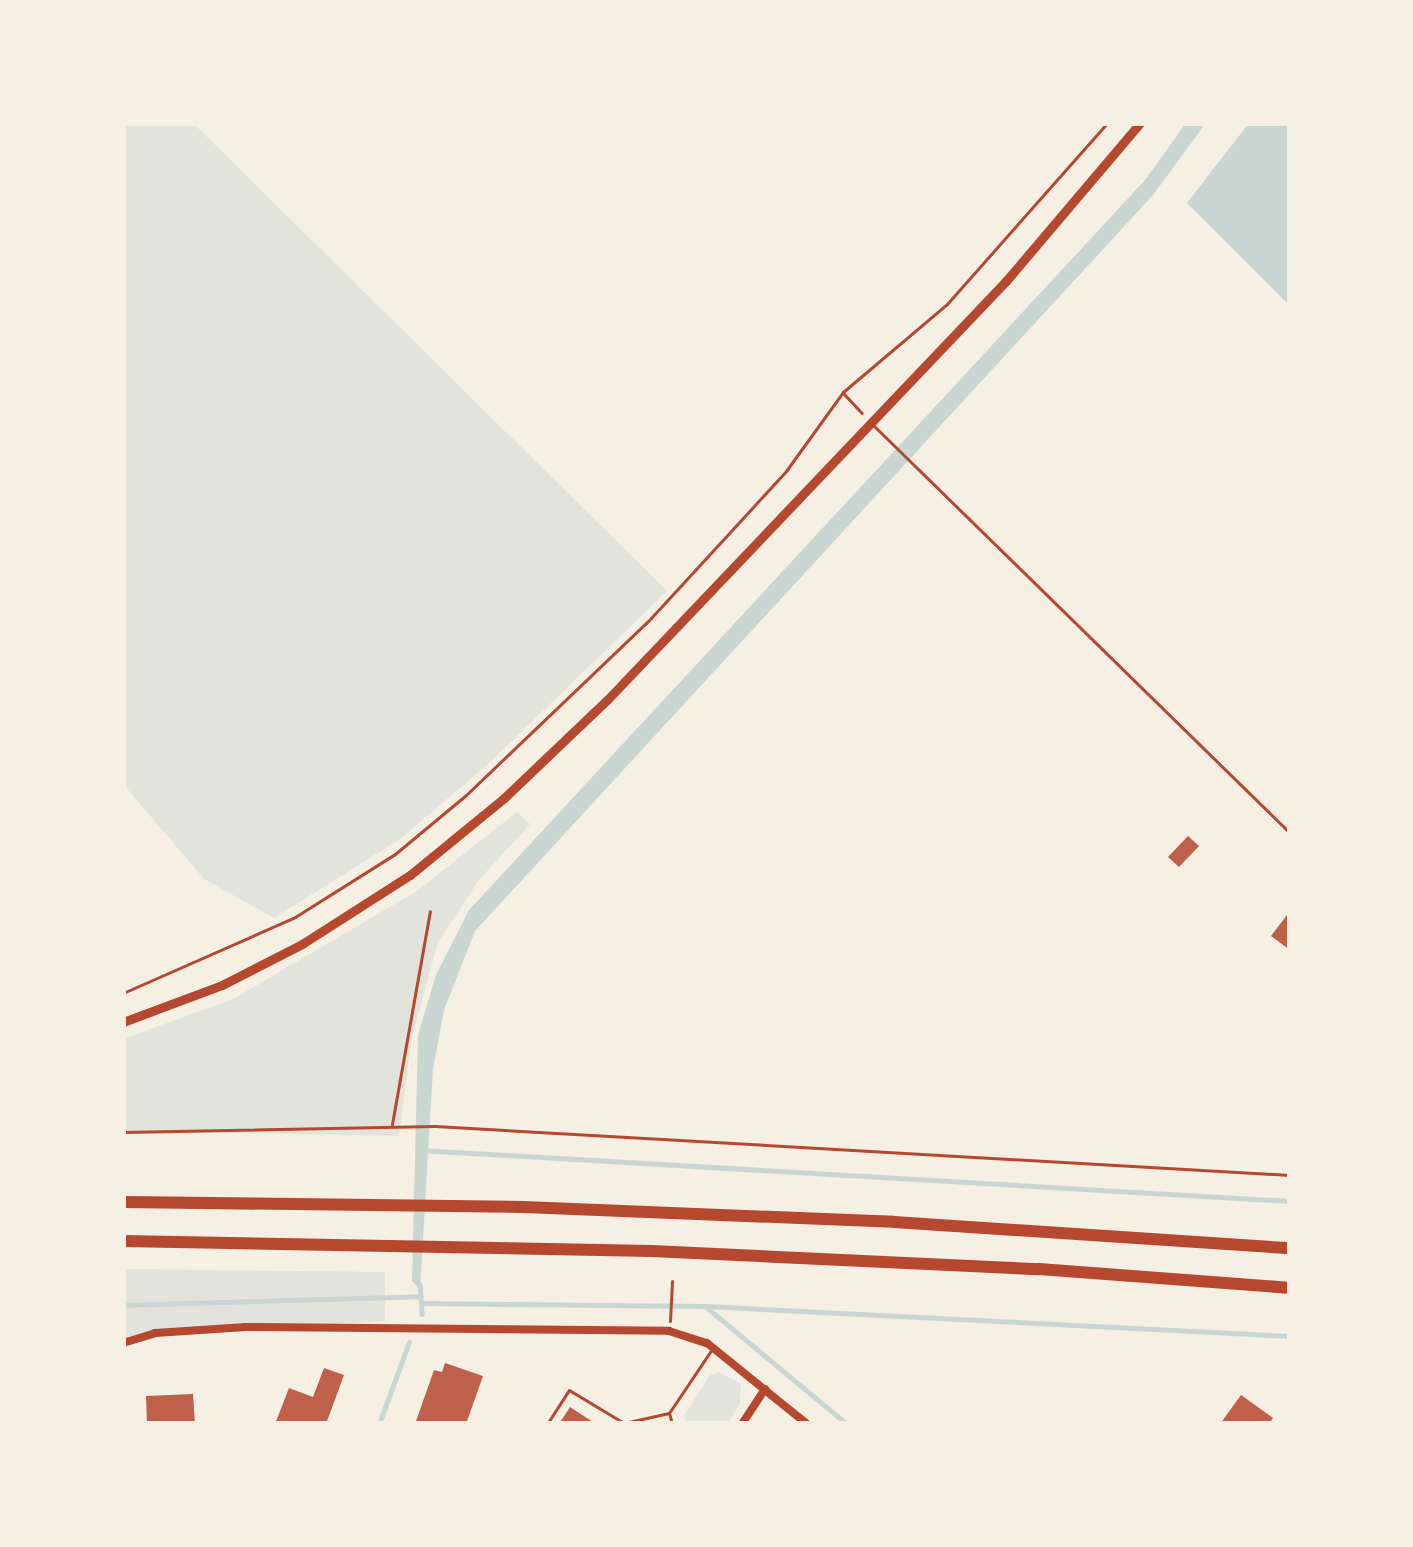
<!DOCTYPE html>
<style>
body{margin:0}
#map{position:relative;width:1413px;height:1547px;overflow:hidden;background:#f6efe4;font-family:Poppins,sans-serif}
div>[style]{position:absolute}
[style*='--x']{left:calc(var(--x)*1px);top:calc(var(--y)*1px);width:calc(var(--w)*1px);rotate:calc(var(--a)*1deg)}
.green>*{inset:0;background:#e2e4dc}
.water>*{inset:0;background:#c9d6d2}
.stream>*{height:4.5px;margin:-2.25px;padding:0 2.25px;transform-origin:2.25px;border-radius:2.25px;background:#c9d6d2}
.building>*{inset:0;background:#bf614a}
.path>*{height:3px;margin:-1.5px;padding:0 1.5px;transform-origin:1.5px;border-radius:1.5px;background:#b5482f}
.service>*{height:3px;margin:-1.5px;padding:0 1.5px;transform-origin:1.5px;border-radius:1.5px;background:#b5482f}
.minor>*{height:8px;margin:-4px;padding:0 4px;transform-origin:4px;border-radius:4px;background:#b5482f}
.secondary>*{height:9px;margin:-4.5px;padding:0 4.5px;transform-origin:4.5px;border-radius:4.5px;background:#b5482f}
.motorway>*{height:12px;margin:-6px;padding:0 6px;transform-origin:6px;border-radius:6px;background:#b5482f}
span{translate:-50% -50%;white-space:nowrap;text-align:center;line-height:1.15;-webkit-text-stroke:12px #f6efe4;paint-order:stroke}
.frame{position:absolute;inset:0;border:126px solid #f6efe4;pointer-events:none}
</style>
<div id="map">
<div class="green">
<i style="clip-path:polygon(123px 123px,193px 123px,667px 591px,487px 765px,400px 839px,274px 918px,204px 879px,123px 784px)"></i>
<i style="clip-path:polygon(517px 812px,530px 824px,479px 880px,438px 942px,412px 1037px,399px 1136px,123px 1131px,123px 1039px,233px 999px,417px 891px)"></i>
<i style="clip-path:polygon(123px 1269px,385px 1272px,385px 1321px,123px 1337px)"></i>
<i style="clip-path:polygon(719px 1372px,741px 1384px,740px 1404px,727px 1424px,686px 1424px,684px 1416px,710px 1375px)"></i>
</div>
<div class="water">
<i style="clip-path:polygon(1186px 123px,1206px 123px,1153px 195px,475px 931px,444px 1010px,433px 1069px,420px 1290px,412px 1281px,418px 1035px,436px 975px,469px 910px,1145px 180px)"></i>
<i style="clip-path:polygon(1249px 123px,1290px 123px,1290px 306px,1187px 203px)"></i>
</div>
<div class="stream">
<i style="--x:421;--y:1150;--w:870;--a:3.36"></i>
<i style="--x:420;--y:1284;--w:30;--a:86"></i>
<i style="--x:421;--y:1303;--w:284;--a:0.6"></i>
<i style="--x:705;--y:1306;--w:185;--a:39.7"></i>
<i style="--x:123;--y:1305;--w:298;--a:-1.7"></i>
<i style="--x:705;--y:1306;--w:586;--a:2.94"></i>
<i style="--x:379;--y:1424;--w:87;--a:-69.9"></i>
</div>
<div class="building">
<i style="clip-path:polygon(1188px 836px,1199px 846px,1179px 867px,1168px 857px)"></i>
<i style="clip-path:polygon(1290px 911px,1290px 950px,1271px 936px)"></i>
<i style="clip-path:polygon(445px 1363px,483px 1376px,466px 1424px,415px 1424px,434px 1370px,442px 1372px)"></i>
<i style="clip-path:polygon(324px 1368px,344px 1375px,326px 1424px,275px 1424px,289px 1388px,313px 1397px)"></i>
<i style="clip-path:polygon(193px 1394px,195px 1424px,147px 1424px,146px 1396px)"></i>
<i style="clip-path:polygon(1241px 1395px,1273px 1418px,1269px 1424px,1220px 1424px)"></i>
<i style="clip-path:polygon(570px 1407px,596px 1424px,559px 1424px)"></i>
</div>
<div class="path">
<i style="--x:844;--y:394;--w:26;--a:47"></i>
<i style="--x:123;--y:993;--w:188;--a:-23.8"></i>
<i style="--x:295;--y:917;--w:118;--a:-32.2"></i>
<i style="--x:395;--y:854;--w:92;--a:-39.7"></i>
<i style="--x:466;--y:795;--w:256;--a:-43.7"></i>
<i style="--x:651;--y:618;--w:200;--a:-47.4"></i>
<i style="--x:786;--y:471;--w:97;--a:-54.2"></i>
<i style="--x:843;--y:392;--w:136;--a:-40.2"></i>
<i style="--x:947;--y:304;--w:242;--a:-48.5"></i>
<i style="--x:392;--y:1124;--w:216;--a:-79.9"></i>
<i style="--x:123;--y:1132;--w:312;--a:-1.1"></i>
<i style="--x:435;--y:1126;--w:856;--a:3.28"></i>
<i style="--x:670;--y:1321;--w:40;--a:-87.1"></i>
</div>
<div class="service">
<i style="--x:872;--y:424;--w:585;--a:44.38"></i>
<i style="--x:547;--y:1424;--w:40;--a:-57.1"></i>
<i style="--x:569;--y:1390;--w:64;--a:31"></i>
<i style="--x:624;--y:1423;--w:46;--a:-12.5"></i>
<i style="--x:672;--y:1424;--w:11;--a:-105"></i>
<i style="--x:669;--y:1413;--w:77;--a:-56.1"></i>
</div>
<div class="minor">
<i style="--x:123;--y:1343;--w:34;--a:-17"></i>
<i style="--x:155;--y:1333;--w:91;--a:-3.8"></i>
<i style="--x:246;--y:1327;--w:423;--a:0.5"></i>
<i style="--x:669;--y:1331;--w:40;--a:18"></i>
<i style="--x:707;--y:1343;--w:129;--a:39"></i>
<i style="--x:742;--y:1424;--w:42;--a:-56.7"></i>
</div>
<div class="secondary">
<i style="--x:123;--y:1022;--w:106;--a:-20.5"></i>
<i style="--x:222;--y:985;--w:90;--a:-27.1"></i>
<i style="--x:302;--y:944;--w:128;--a:-32.6"></i>
<i style="--x:410;--y:875;--w:122;--a:-39.3"></i>
<i style="--x:504;--y:798;--w:142;--a:-43.6"></i>
<i style="--x:607;--y:700;--w:579;--a:-46.4"></i>
<i style="--x:1006;--y:281;--w:207;--a:-49.7"></i>
</div>
<div class="motorway">
<i style="--x:123;--y:1202;--w:401;--a:0.7"></i>
<i style="--x:524;--y:1207;--w:370;--a:2.3"></i>
<i style="--x:894;--y:1222;--w:397;--a:3.8"></i>
<i style="--x:123;--y:1241;--w:529;--a:1.08"></i>
<i style="--x:652;--y:1251;--w:387;--a:2.7"></i>
<i style="--x:1039;--y:1269;--w:252;--a:4.3"></i>
</div>
<div class="frame"></div>
</div>
